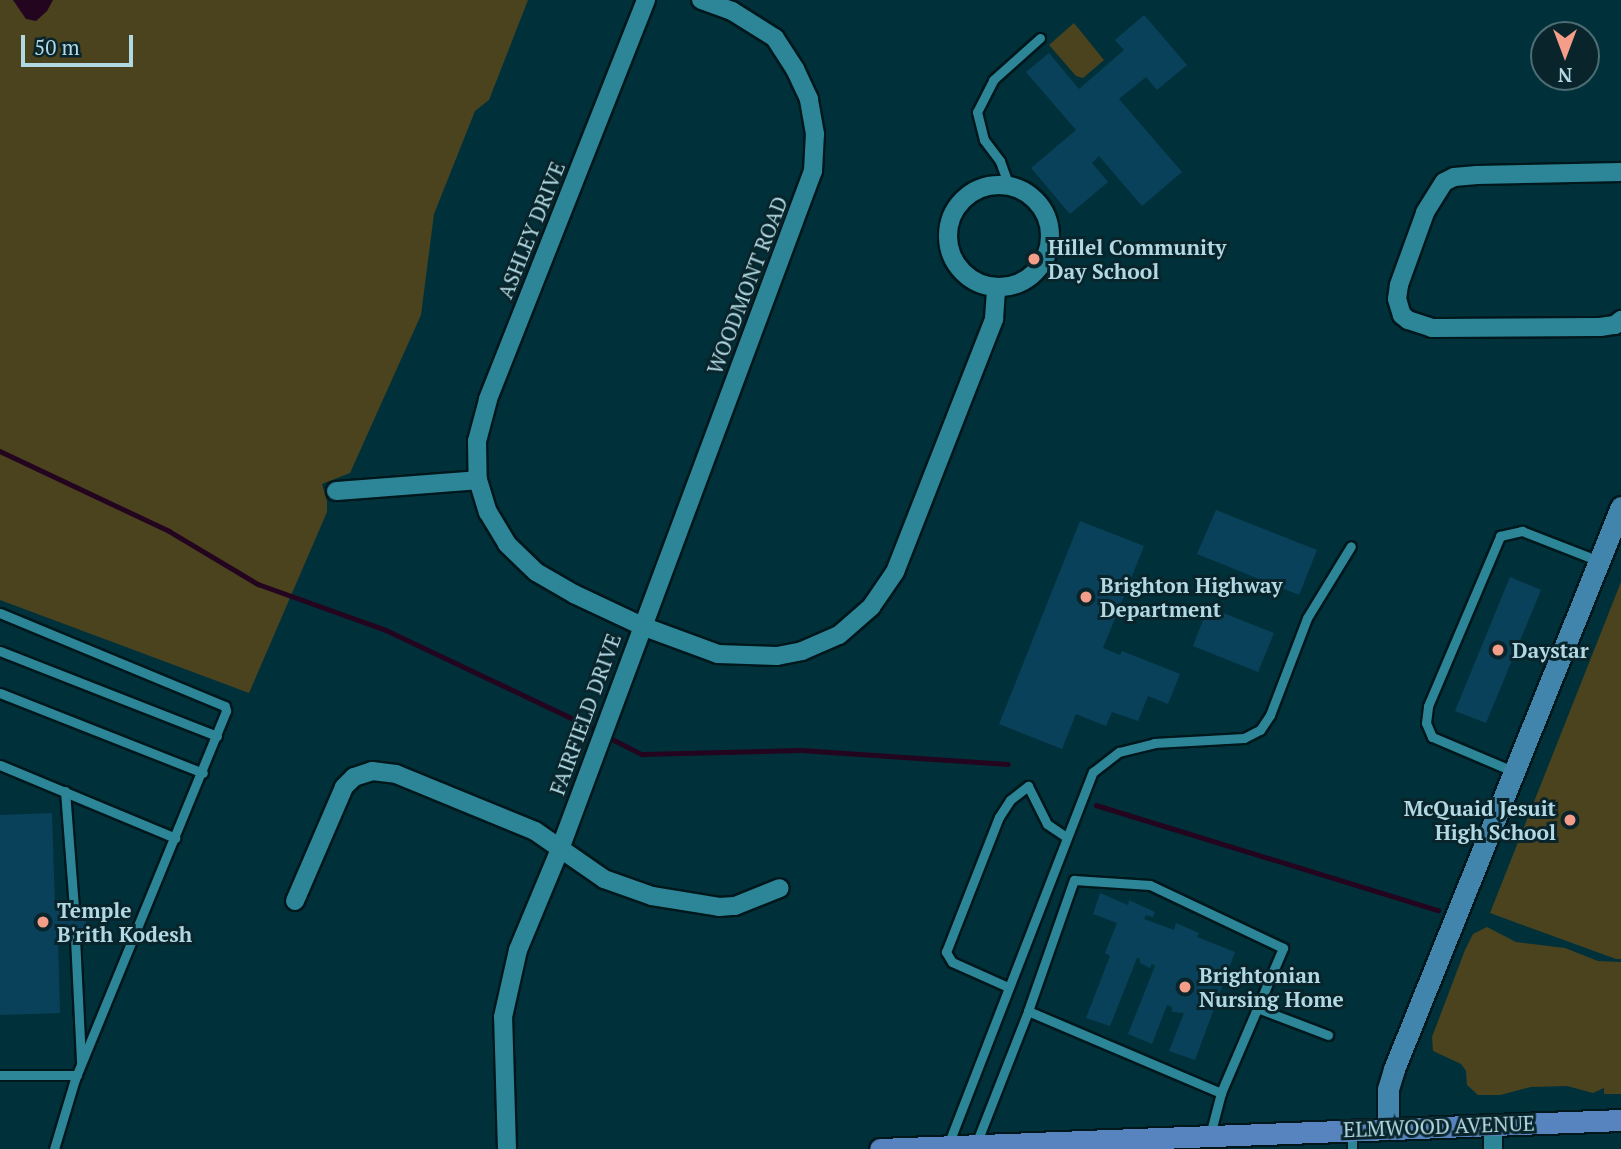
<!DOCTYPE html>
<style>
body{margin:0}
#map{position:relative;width:1621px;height:1149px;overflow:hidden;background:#00313a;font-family:"PT Serif",serif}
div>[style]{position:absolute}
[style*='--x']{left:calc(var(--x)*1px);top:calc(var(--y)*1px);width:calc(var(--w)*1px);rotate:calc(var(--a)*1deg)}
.green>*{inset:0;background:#4b421e}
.water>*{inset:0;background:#24051f}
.stream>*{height:4.5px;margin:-2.25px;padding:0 2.25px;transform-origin:2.25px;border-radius:2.25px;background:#24051f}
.building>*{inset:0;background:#0a415a}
.roads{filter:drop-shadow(2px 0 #00171c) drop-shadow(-2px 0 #00171c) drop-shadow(0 2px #00171c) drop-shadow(0 -2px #00171c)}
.lane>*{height:9px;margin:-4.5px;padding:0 4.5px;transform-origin:4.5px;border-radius:4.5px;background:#2d8698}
.street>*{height:18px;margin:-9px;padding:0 9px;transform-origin:9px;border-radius:9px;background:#2d8698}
.street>.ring{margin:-9px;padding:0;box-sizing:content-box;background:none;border:18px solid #2d8698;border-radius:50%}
.secondary>*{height:21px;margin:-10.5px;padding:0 10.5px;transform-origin:10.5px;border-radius:10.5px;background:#4285ac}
.primary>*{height:21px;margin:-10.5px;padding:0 10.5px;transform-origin:10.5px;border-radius:10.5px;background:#5784bf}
.dots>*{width:19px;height:19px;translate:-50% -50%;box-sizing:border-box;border:4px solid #09252b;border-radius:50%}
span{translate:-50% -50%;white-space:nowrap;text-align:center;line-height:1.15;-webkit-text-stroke:6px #09252b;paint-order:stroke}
.street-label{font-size:21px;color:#b2d9e3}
.poi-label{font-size:21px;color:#b2d9e3;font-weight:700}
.left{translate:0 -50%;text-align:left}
.right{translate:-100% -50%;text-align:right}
.north{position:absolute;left:1530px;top:21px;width:70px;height:70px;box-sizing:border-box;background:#09252b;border:2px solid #4d6d75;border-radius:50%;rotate:180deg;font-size:19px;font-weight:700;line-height:28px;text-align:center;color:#b2d9e3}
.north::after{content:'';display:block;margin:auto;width:24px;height:32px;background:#f49e89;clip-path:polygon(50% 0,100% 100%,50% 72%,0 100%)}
.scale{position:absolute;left:21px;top:35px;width:112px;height:32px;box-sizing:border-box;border:4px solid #b2d9e3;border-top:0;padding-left:9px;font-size:21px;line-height:24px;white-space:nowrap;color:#b2d9e3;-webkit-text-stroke:5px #09252b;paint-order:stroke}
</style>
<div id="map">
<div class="green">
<i style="clip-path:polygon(0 0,528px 0,489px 100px,475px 111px,434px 214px,421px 315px,350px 473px,322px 484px,327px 501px,327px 512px,249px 693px,0 600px)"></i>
<i style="clip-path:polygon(1074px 23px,1104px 60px,1083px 78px,1076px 76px,1049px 45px)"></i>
<i style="clip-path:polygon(1621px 582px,1621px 959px,1616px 959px,1490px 913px)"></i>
<i style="clip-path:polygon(1487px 927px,1516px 942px,1565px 948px,1598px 961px,1621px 962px,1621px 1094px,1604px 1094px,1604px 1088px,1593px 1093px,1567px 1086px,1531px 1087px,1500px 1095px,1478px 1095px,1467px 1085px,1466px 1071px,1461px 1064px,1433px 1051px,1432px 1037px,1465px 950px,1473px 934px)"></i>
</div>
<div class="water">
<i style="clip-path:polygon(13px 0,53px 0,47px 11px,36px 21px,26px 19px)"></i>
</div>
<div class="stream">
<i style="--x:0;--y:451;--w:187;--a:25.3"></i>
<i style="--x:169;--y:531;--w:104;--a:30.8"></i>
<i style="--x:258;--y:584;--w:136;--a:19.8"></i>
<i style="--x:386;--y:630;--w:226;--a:25.4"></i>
<i style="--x:612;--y:739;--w:34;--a:27"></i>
<i style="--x:642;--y:754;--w:159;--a:-1.4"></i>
<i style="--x:801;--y:750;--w:207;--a:3.9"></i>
<i style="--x:1096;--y:805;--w:358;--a:17.1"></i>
</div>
<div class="building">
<i style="clip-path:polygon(1144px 15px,1187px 65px,1157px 90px,1146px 77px,1119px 99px,1182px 172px,1142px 206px,1099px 156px,1092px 163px,1108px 182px,1070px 214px,1031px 168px,1076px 130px,1026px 72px,1049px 53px,1079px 89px,1124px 50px,1115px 40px)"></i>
<i style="clip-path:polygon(1216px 510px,1317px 550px,1299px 595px,1197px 554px)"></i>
<i style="clip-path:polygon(1080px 521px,1144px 546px,1103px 648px,1120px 655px,1122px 651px,1180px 674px,1168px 704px,1148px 696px,1138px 721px,1112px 712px,1106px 726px,1076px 714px,1062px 749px,999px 724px)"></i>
<i style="clip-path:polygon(1510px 577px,1541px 590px,1486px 723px,1455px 711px)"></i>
<i style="clip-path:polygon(1208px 607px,1274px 633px,1258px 672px,1193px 646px)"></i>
<i style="clip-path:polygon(52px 813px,55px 907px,85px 907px,87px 937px,58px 938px,60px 1013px,0 1015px,0 815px)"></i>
<i style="clip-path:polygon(1100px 893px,1128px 905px,1129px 900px,1155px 912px,1153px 917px,1146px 915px,1144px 919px,1174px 930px,1176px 923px,1199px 933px,1197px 937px,1235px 952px,1195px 1060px,1169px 1051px,1184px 1013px,1172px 1012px,1172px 1007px,1167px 1005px,1152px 1044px,1128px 1034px,1155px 966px,1152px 964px,1150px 968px,1140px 963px,1140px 959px,1137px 958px,1110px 1026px,1086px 1018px,1110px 956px,1105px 953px,1117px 923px,1093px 914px)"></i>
</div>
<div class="roads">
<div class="lane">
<i style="--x:1009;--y:186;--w:27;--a:-110"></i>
<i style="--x:1000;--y:161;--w:26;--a:-127"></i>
<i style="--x:984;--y:140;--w:29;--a:-104"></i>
<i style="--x:977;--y:112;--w:36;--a:-63"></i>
<i style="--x:993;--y:80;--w:63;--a:-41.8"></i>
<i style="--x:0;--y:613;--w:243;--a:22.5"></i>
<i style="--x:225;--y:706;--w:5;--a:79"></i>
<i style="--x:226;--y:711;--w:398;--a:112.3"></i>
<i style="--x:75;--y:1079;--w:73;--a:106.7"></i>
<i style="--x:0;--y:651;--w:233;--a:21.4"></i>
<i style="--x:0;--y:693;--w:218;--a:21.5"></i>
<i style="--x:0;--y:765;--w:190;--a:22.6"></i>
<i style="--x:1515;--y:772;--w:90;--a:-157.1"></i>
<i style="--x:1432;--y:737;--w:15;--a:-113"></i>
<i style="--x:1426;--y:723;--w:17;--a:-83"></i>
<i style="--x:1428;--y:706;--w:185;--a:-67"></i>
<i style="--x:1500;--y:536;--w:23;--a:-13"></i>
<i style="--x:1522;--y:531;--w:83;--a:21.3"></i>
<i style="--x:65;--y:791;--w:116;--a:85.6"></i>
<i style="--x:75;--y:938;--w:124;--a:87.2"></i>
<i style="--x:1008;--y:987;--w:61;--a:-155.9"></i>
<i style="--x:952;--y:962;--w:12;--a:-121"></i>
<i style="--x:946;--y:952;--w:145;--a:-68.6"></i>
<i style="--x:999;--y:817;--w:20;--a:-57"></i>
<i style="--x:1010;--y:800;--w:23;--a:-38"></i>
<i style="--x:1028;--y:786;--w:42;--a:63.4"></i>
<i style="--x:1047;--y:824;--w:23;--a:34"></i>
<i style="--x:1257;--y:1008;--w:76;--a:20.8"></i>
<i style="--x:1028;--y:1011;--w:139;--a:-70.7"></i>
<i style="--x:1074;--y:880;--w:76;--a:3.8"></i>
<i style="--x:1150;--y:885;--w:147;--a:25.3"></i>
<i style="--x:1283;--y:948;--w:158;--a:113.2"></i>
<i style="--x:0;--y:1075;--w:77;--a:0"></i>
<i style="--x:1352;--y:1132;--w:17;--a:90"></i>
<i style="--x:976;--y:1144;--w:143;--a:-68.6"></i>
<i style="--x:1028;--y:1011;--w:210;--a:23"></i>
<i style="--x:1221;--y:1093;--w:43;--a:104.7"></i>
<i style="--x:948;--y:1145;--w:400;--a:-68.8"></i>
<i style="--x:1093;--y:772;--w:33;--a:-38"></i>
<i style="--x:1119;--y:752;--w:36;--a:-14"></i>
<i style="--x:1154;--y:743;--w:90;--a:-3.2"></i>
<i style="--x:1244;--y:738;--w:18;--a:-27"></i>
<i style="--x:1260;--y:730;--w:18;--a:-56"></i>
<i style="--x:1270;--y:715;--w:104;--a:-69.1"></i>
<i style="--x:1307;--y:618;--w:84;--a:-58.6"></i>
</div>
<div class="street">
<i style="--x:646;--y:0;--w:430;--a:111.6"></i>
<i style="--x:488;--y:400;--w:42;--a:105"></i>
<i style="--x:477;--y:441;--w:39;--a:89"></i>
<i style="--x:478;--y:480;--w:34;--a:73"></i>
<i style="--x:488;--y:512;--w:37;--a:59"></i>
<i style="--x:507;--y:544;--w:40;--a:44"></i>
<i style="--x:536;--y:572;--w:44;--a:30.1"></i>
<i style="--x:574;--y:594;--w:75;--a:25.2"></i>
<i style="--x:642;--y:626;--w:81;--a:20.2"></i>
<i style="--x:718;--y:654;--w:59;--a:1.9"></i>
<i style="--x:777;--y:656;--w:25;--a:-11"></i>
<i style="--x:802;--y:651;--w:40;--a:-23.4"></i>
<i style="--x:839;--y:635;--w:43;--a:-41.2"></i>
<i style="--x:871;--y:607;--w:42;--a:-55.6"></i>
<i style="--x:895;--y:572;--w:272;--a:-68.6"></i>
<i style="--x:994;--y:319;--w:31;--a:-86"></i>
<i style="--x:1621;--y:172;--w:144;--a:178.8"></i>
<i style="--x:1477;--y:175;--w:23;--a:175"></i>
<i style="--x:1454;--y:177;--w:11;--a:153"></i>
<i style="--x:1444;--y:182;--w:36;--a:122"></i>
<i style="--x:1425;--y:213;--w:77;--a:109.9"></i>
<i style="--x:1399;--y:285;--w:14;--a:98"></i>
<i style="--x:1397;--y:299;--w:17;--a:73"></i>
<i style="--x:1402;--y:315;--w:8;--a:40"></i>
<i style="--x:1408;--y:320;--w:25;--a:18"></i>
<i style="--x:1432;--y:328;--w:168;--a:-0.3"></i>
<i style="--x:1600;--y:327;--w:15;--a:-8"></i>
<i style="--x:1615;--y:325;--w:8;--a:-40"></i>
<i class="ring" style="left:948px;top:185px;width:84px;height:84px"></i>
<i style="--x:336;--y:491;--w:142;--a:-4.4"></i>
<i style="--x:295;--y:901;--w:124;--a:-66.7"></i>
<i style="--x:344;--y:787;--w:14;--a:-45"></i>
<i style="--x:354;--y:777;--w:19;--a:-18"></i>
<i style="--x:372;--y:771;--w:24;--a:7"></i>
<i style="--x:396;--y:774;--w:150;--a:22.3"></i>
<i style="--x:535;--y:831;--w:84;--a:34.8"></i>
<i style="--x:604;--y:879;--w:51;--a:19.5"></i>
<i style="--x:652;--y:896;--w:68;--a:9.3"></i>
<i style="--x:719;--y:907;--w:16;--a:-4"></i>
<i style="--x:735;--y:906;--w:48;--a:-21.8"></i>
<i style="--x:1493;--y:1124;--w:25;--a:90"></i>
<i style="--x:507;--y:1149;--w:132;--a:-91.7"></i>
<i style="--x:503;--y:1017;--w:69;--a:-77.4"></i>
<i style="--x:518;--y:950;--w:109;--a:-67.4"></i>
<i style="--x:560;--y:849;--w:724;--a:-69.54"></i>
<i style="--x:813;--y:171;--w:37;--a:-87"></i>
<i style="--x:815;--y:134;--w:36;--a:-100"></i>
<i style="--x:809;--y:99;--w:33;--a:-115"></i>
<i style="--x:795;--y:69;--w:37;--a:-123"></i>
<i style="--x:775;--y:38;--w:51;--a:-147.9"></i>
<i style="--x:732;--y:11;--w:33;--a:-160"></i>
</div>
<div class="secondary">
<i style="--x:1388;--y:1128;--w:39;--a:-90"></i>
<i style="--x:1388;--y:1089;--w:21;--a:-73"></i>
<i style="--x:1394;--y:1069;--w:606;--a:-68.01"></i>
</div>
<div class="primary">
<i style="--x:880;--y:1149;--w:742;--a:-2.24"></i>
</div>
</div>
<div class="dots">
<i style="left:1034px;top:259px;background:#f49e89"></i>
<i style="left:1086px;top:597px;background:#f49e89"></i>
<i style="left:1498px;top:650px;background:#f49e89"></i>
<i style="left:1570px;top:820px;background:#f49e89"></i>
<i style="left:43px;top:922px;background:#f49e89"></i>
<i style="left:1185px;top:987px;background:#f49e89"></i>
</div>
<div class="street-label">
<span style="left:531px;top:230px;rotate:-68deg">ASHLEY DRIVE</span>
<span style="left:747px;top:285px;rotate:-69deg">WOODMONT ROAD</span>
<span style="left:585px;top:714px;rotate:-70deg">FAIRFIELD DRIVE</span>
<span style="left:1439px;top:1126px;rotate:-2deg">ELMWOOD AVENUE</span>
</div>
<div class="poi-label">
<span class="left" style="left:1048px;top:259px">Hillel Community<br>Day School</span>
<span class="left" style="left:1100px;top:597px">Brighton Highway<br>Department</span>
<span class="left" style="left:1512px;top:650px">Daystar</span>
<span class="right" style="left:1556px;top:820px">McQuaid Jesuit<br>High School</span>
<span class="left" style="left:57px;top:922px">Temple<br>B'rith Kodesh</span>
<span class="left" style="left:1199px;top:987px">Brightonian<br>Nursing Home</span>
</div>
<div class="north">N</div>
<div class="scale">50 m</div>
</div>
